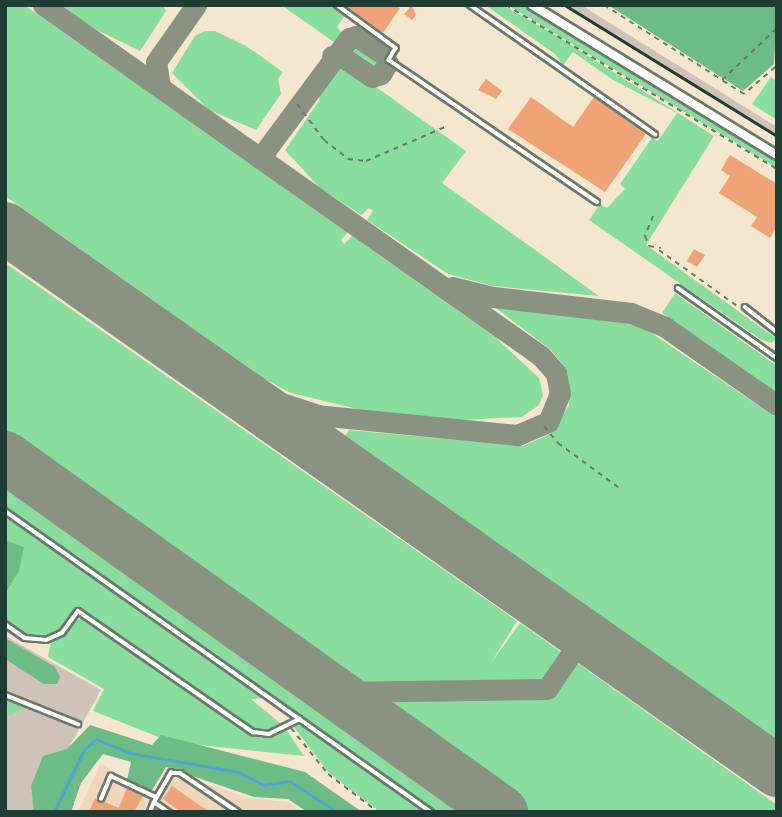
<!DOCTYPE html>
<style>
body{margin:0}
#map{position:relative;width:782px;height:817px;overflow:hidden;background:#f5e6cf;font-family:"Comic Neue",sans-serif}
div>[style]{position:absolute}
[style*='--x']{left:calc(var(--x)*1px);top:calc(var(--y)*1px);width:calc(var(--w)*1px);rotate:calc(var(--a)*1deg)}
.built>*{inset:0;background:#f0d6bc}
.industrial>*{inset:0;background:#cec2b9}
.green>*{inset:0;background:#89dd9e}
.forest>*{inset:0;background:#6ebc85}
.stream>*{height:2.5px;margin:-1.25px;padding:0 1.25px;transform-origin:1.25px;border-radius:1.25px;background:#4ea8cb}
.taxiway>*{height:21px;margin:-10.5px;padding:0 10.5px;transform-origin:10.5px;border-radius:10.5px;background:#8a9282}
.runway>*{height:52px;margin:-26px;padding:0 26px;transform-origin:26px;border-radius:26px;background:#8a9282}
.building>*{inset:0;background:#f0a376}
.path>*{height:2px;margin-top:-1px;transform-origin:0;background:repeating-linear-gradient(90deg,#6a786a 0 5px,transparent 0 10px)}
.roads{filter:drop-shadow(2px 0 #6a786a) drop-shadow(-2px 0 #6a786a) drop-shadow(0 2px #6a786a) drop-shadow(0 -2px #6a786a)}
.service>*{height:3.5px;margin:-1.75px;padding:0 1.75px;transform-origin:1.75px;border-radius:1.75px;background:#fff}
.tertiary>*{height:8px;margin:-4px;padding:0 4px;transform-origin:4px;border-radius:4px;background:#fff}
.rail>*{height:2.5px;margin:-1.25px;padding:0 1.25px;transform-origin:1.25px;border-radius:1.25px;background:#1f3d34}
span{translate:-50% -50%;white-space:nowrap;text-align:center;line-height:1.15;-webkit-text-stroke:5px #fff;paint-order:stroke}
.frame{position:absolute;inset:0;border:7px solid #1f3d34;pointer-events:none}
</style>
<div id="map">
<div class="built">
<i style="clip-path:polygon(101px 763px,151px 799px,166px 770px,249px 798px,288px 802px,301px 812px,78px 812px)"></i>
</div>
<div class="industrial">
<i style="clip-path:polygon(563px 5px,581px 5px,777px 127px,777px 137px)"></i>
<i style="clip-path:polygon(5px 636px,101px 690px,33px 812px,5px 812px)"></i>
</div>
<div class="green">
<i style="clip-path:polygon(5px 5px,24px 5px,348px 232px,341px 240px,344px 244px,352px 236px,495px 337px,539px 378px,543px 395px,539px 405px,522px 417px,461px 420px,366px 411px,291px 393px,265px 379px,5px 196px)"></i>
<i style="clip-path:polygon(61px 5px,163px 5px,166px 11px,140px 51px,95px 29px)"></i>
<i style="clip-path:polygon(281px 5px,332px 5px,345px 15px,337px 27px,344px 36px,334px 42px)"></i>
<i style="clip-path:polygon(485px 5px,502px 5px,552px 33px,714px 136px,646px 245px,777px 339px,771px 343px,760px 339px,589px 220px,600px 204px,607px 208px,625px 189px,620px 184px,652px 138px,658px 141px,677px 113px,613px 80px,573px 52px,563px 65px,555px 54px)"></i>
<i style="clip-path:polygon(508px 5px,523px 5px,544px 17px,777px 159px,777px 168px)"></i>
<i style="clip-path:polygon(205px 31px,215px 31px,246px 46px,283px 72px,278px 79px,281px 94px,256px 130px,209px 110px,172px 73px,195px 36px)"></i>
<i style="clip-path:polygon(352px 42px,386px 63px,379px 72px,348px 53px)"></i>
<i style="clip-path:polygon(338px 60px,466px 151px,442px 183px,599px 296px,493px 286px,448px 274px,367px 220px,373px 211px,369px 208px,361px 215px,319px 187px,285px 150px,319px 101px,321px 85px)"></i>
<i style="clip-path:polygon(771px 77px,777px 81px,777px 120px,752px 104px)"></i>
<i style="clip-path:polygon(5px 263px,517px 621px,491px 663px,520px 623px,568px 657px,559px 675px,564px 678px,576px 662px,777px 805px,777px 812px,436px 812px,5px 509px)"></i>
<i style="clip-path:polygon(675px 293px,777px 366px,777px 393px,662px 313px)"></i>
<i style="clip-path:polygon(496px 308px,604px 318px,644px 328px,777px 418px,777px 740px,344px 437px,349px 430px,523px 446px,552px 433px,569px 405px,565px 367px,551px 350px)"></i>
<i style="clip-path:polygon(5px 515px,265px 698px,251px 699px,281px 724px,269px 732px,254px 730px,79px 608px,52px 637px,30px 637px,5px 621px,5px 594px,23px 547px,5px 540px)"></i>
<i style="clip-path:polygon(78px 619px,86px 619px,250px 734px,262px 738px,286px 729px,304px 756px,171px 742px,93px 711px,104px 689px,48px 657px,51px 642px)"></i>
<i style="clip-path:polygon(5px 698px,29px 706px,9px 716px)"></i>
<i style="clip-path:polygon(293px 726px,305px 726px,427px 812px,379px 811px,329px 773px)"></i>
</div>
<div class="forest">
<i style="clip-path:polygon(608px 5px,777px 5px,774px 64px,743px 91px)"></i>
<i style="clip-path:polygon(5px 540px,24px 547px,19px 571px,5px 594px)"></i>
<i style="clip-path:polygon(5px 638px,55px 667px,60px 677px,57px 684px,44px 684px,5px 659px)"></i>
<i style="clip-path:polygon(90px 725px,152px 745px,161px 735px,305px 772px,362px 812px,307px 812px,288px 799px,254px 797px,166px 767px,151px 792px,127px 780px,131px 762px,103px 754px,81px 783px,71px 812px,34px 812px,31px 786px,43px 756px,67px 749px)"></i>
</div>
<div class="stream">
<i style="--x:54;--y:812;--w:69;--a:-64.2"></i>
<i style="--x:84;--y:750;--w:16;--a:-43"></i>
<i style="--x:96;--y:739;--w:37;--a:22"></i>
<i style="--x:130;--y:753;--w:111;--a:9.9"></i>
<i style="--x:239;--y:772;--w:27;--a:28"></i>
<i style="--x:263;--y:785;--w:27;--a:-8"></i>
<i style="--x:290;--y:781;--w:56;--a:33.4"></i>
</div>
<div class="taxiway">
<i style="--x:43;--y:5;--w:609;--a:35.18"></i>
<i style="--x:541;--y:356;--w:23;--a:49"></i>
<i style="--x:556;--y:373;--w:20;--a:79"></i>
<i style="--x:560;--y:393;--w:31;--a:112"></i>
<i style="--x:548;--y:422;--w:34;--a:157"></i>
<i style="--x:517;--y:435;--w:200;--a:-174.3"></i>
<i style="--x:318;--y:415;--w:64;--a:-161.8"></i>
<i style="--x:257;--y:395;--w:61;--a:-152.6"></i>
<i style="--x:332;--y:56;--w:9;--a:0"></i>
<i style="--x:341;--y:56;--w:37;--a:34"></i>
<i style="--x:372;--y:77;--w:9;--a:-18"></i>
<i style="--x:381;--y:74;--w:13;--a:-58"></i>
<i style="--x:160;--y:87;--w:25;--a:-99"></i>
<i style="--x:156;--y:62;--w:70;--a:-54.9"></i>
<i style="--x:260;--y:158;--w:149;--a:-53.4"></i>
<i style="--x:349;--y:38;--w:7;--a:-16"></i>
<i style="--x:356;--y:36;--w:30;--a:34"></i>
<i style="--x:452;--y:287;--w:42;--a:13.7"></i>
<i style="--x:493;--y:297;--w:139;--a:6.6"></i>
<i style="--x:631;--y:313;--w:37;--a:22"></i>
<i style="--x:665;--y:327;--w:136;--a:34.9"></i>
<i style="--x:335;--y:692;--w:212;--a:-0.8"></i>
<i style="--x:547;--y:689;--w:65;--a:-55.6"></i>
</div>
<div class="runway">
<i style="--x:5;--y:228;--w:944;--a:35.12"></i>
<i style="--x:5;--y:457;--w:611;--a:35.54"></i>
</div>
<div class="building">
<i style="clip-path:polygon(345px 5px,395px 5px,400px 8px,383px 33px)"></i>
<i style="clip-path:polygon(412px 5px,416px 15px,412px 20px,404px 14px)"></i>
<i style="clip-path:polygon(486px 79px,502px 91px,496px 99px,478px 90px)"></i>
<i style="clip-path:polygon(531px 97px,573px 127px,594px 97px,646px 134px,605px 192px,508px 129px)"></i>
<i style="clip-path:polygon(730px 155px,777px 184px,777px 226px,770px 238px,751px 226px,757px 217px,719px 193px,730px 176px,721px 170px)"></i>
<i style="clip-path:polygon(694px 249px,705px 255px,697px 267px,687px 261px)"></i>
<i style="clip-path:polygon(172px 786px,192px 800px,210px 812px,181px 812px,163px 799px)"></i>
<i style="clip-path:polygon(127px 788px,143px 796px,134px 812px,89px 812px,95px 798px,119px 808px)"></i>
</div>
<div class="path">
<i style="--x:506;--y:5;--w:317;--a:31.2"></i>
<i style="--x:604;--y:5;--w:140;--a:32.4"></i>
<i style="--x:775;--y:67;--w:41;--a:138.9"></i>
<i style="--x:744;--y:94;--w:26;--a:-148"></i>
<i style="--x:722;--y:80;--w:76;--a:-43.4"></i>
<i style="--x:297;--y:104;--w:45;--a:53.1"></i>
<i style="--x:324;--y:140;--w:31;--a:38"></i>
<i style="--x:348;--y:159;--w:18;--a:6"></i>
<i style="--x:366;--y:161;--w:86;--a:-23.3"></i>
<i style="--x:653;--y:216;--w:22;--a:112"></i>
<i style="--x:645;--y:236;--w:11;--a:68"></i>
<i style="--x:649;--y:246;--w:12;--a:9"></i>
<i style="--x:659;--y:250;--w:100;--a:35.6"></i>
<i style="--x:544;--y:426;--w:22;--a:51"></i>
<i style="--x:558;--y:443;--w:79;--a:36.3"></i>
<i style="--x:291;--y:728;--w:59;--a:51.2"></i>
<i style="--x:328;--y:774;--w:63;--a:37.2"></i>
</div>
<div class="roads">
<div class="service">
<i style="--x:337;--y:5;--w:73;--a:36.1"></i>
<i style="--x:396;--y:48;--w:14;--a:120"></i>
<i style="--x:389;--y:60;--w:252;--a:34.3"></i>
<i style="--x:470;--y:5;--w:226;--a:34.9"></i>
<i style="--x:678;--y:288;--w:121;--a:35.3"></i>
<i style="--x:745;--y:307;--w:41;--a:38"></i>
<i style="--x:5;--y:511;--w:522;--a:35.24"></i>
<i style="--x:5;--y:624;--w:24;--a:35"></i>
<i style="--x:25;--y:638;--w:21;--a:5"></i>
<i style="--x:46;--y:640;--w:17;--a:-24"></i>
<i style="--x:62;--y:633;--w:27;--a:-54"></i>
<i style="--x:78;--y:611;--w:213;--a:34.7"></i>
<i style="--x:253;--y:732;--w:16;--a:7"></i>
<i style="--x:269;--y:734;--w:34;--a:-26"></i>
<i style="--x:5;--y:695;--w:79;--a:21.7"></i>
<i style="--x:101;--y:799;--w:25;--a:-67"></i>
<i style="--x:111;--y:776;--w:50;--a:25"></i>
<i style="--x:154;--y:802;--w:34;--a:-60"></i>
<i style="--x:171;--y:773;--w:9;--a:0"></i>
<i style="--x:180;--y:773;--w:70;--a:33.9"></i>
<i style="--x:150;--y:812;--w:11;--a:-68"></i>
<i style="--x:154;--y:802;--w:18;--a:34"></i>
</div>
<div class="tertiary">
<i style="--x:532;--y:5;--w:287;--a:31.5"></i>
</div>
</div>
<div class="rail">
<i style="--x:565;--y:5;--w:249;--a:31.7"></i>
</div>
<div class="frame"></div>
</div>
